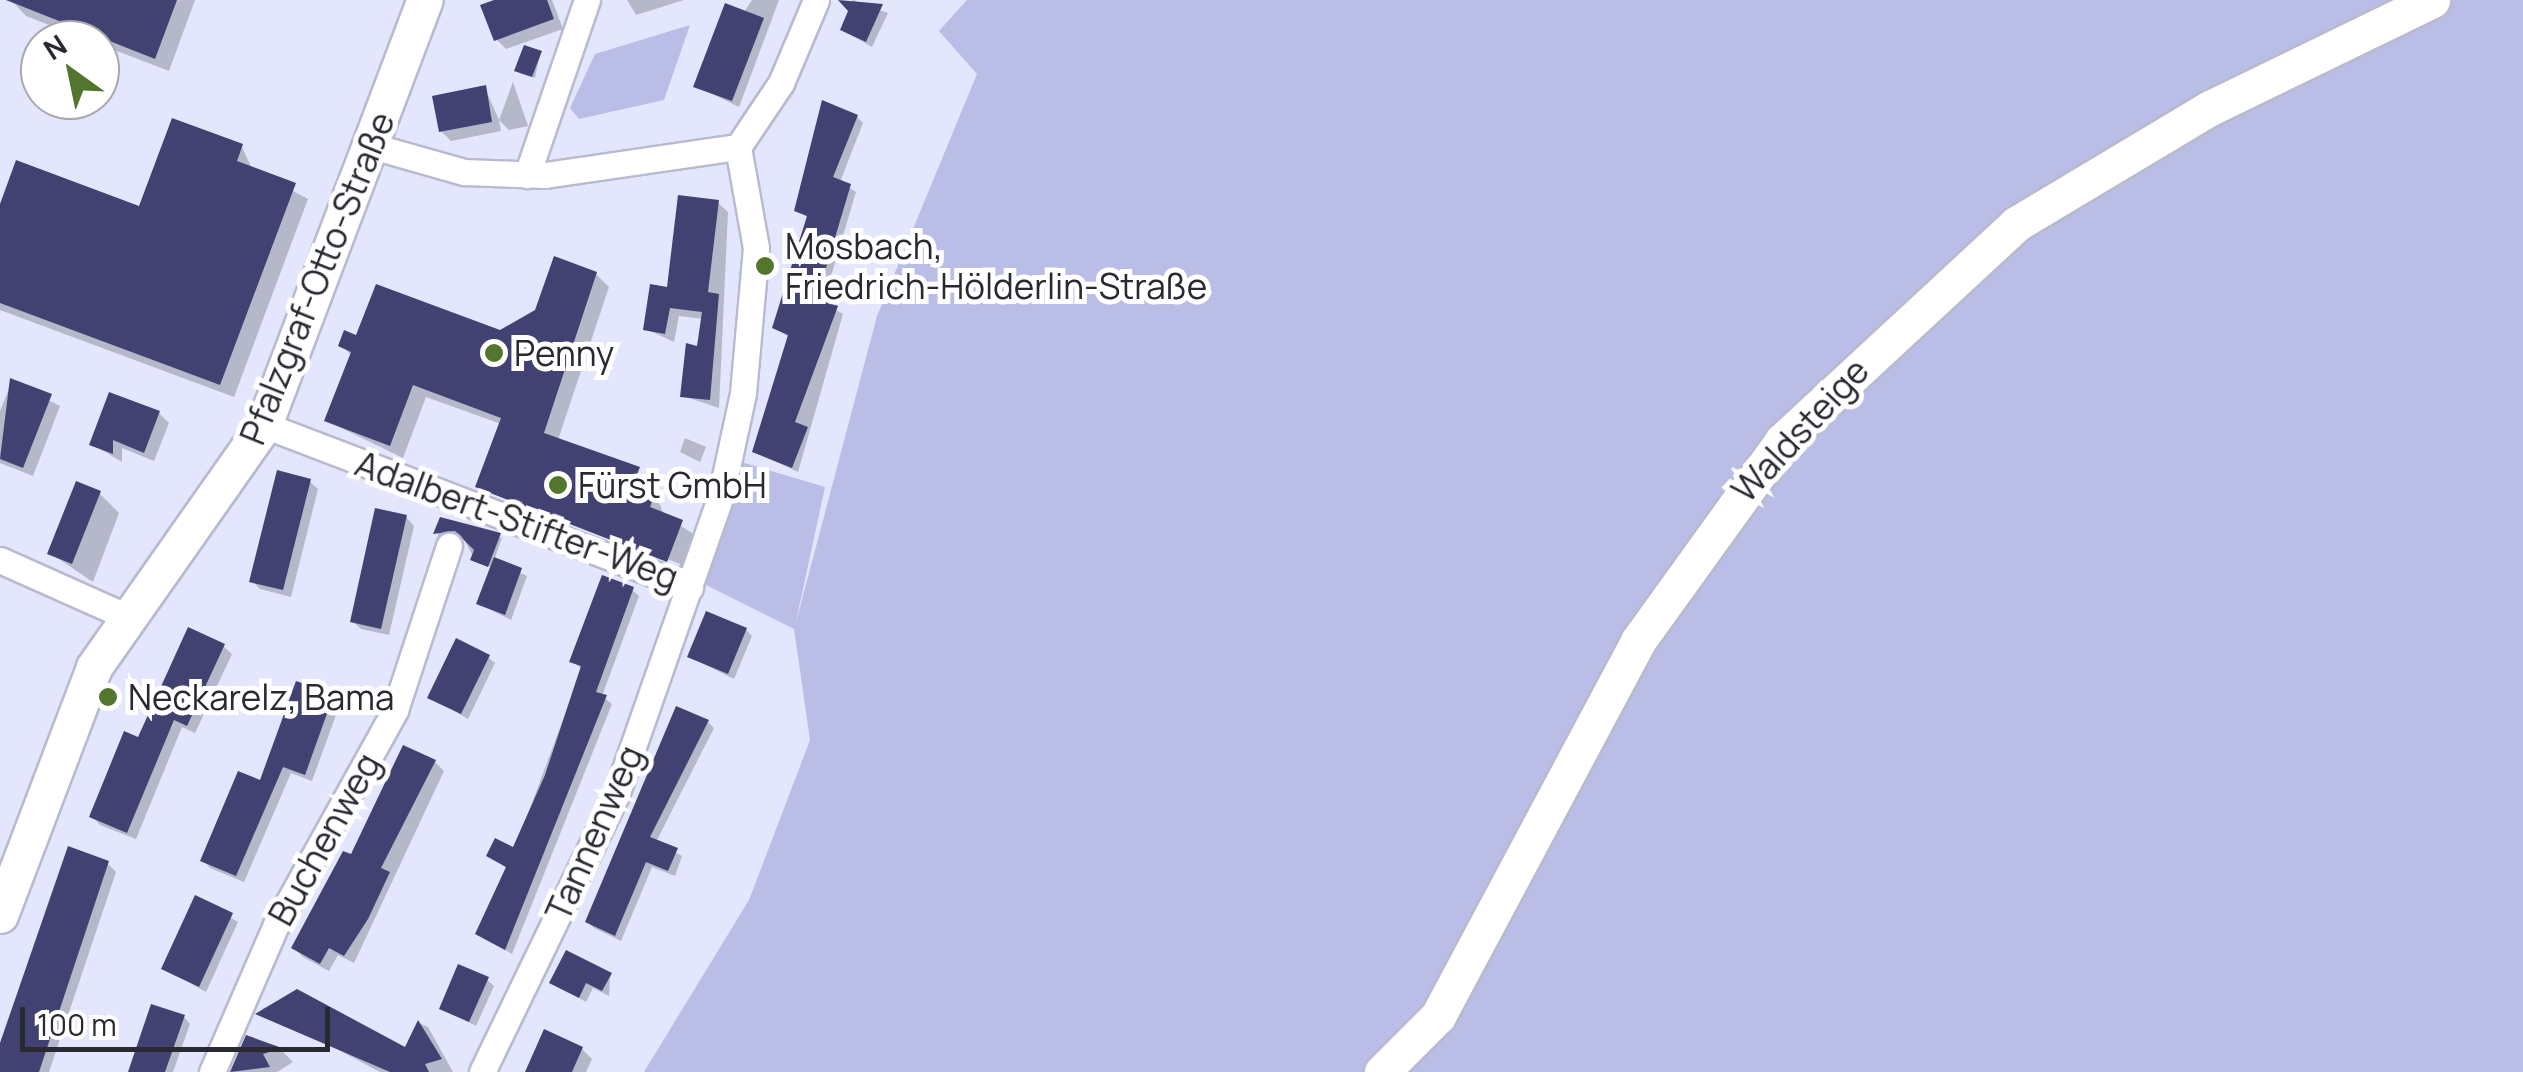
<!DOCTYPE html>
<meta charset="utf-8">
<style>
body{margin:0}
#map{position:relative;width:2523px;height:1072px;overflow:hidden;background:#e3e6fc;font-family:Manrope,sans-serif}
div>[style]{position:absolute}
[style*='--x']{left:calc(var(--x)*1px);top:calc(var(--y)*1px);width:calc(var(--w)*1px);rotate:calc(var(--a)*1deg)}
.green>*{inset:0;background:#babee6}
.shadow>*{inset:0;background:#0003}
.building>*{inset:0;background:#414272}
.roads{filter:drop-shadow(2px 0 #b8bacf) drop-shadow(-2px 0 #b8bacf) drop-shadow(0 2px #b8bacf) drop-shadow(0 -2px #b8bacf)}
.street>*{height:25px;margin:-12.5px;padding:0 12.5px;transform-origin:12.5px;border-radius:12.5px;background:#fff}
.secondary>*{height:35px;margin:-17.5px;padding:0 17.5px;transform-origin:17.5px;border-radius:17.5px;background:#fff}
.dots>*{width:28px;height:28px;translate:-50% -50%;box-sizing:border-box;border:5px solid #fff;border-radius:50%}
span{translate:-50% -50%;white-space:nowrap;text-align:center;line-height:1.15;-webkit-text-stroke:10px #fff;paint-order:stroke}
.poi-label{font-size:35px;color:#282931}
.left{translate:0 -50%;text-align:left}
.street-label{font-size:35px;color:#282931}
.north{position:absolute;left:20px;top:20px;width:100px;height:100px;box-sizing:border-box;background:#fff;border:2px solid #a9a9ad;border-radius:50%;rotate:327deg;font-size:28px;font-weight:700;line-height:40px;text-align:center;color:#282931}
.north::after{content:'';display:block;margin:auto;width:35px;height:45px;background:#53762e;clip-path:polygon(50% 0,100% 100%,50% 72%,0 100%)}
.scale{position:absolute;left:20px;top:1007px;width:310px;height:45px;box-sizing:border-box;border:5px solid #282931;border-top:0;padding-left:12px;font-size:30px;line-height:35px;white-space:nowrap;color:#282931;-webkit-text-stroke:8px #fff;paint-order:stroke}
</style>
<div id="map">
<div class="green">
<i style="clip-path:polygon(967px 0,2523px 0,2523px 1072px,644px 1072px,749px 900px,810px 740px,794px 629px,704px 584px,741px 462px,825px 487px,795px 626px,877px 316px,977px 74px,939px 31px)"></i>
<i style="clip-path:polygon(690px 25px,664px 100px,579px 119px,570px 108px,595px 54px)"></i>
</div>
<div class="shadow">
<i style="clip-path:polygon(195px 0,169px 71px,26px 16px,13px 2px)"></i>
<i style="clip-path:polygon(502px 0,552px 0,563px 29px,506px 49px,496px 39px)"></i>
<i style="clip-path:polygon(627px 0,684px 0,636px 15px)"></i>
<i style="clip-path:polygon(752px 0,779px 0,739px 107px,696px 86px)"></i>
<i style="clip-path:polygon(853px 0,888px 13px,872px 47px,842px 30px)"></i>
<i style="clip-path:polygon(540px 53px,535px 78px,520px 73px)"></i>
<i style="clip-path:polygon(513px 82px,528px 126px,509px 130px,499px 120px,501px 131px,451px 141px,441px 131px,485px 88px,499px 120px)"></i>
<i style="clip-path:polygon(857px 117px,863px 123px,840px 182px,856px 192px,823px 303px,843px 314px,798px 472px,755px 452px,789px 337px,775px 328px,809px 218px,797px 210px)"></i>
<i style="clip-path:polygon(242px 147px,252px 169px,308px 199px,234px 397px,0 310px,0 212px,140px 209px)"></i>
<i style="clip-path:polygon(718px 203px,728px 212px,719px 408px,683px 396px,704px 319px,679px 316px,674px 342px,646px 329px)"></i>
<i style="clip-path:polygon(evenodd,596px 274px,609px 287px,558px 440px,651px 482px,664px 515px,695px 535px,680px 573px,491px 500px,478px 487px,501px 424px,426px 397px,403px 458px,327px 421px,352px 356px,341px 345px,501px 332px,596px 274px,490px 491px,680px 564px,678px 569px,490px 496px,490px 491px)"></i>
<i style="clip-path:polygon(12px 381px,60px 406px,33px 476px,0 463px,0 411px)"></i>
<i style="clip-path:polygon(159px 413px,169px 423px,154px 461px,122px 448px,122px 462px,92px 444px)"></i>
<i style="clip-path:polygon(685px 438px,706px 447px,700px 462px,680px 452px)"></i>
<i style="clip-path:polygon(309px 481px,318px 489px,291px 597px,260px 589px,252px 581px)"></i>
<i style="clip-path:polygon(99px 493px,119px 513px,93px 582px,50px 553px)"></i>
<i style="clip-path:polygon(406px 517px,414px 526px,389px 635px,361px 629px,352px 621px)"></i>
<i style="clip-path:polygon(442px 520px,502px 538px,494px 560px,527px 576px,511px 620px,479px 604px,493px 568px,476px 562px,460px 532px,438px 536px)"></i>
<i style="clip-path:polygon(632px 590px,639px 596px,602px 696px,612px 704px,512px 954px,478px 934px,508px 869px,489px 856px,514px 851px,582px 669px,572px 661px)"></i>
<i style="clip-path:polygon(746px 630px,752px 636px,734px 679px,690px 657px)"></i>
<i style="clip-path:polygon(223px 646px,232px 654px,195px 733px,182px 727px,136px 839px,100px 825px,92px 816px,139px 740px)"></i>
<i style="clip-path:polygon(488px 657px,495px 663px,468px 719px,430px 697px)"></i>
<i style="clip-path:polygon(333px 696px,340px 704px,312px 781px,291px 773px,244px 882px,210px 868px,203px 860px)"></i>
<i style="clip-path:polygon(708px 722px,714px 728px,656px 842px,682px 856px,675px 876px,652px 867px,621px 941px,594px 928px,587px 922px)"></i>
<i style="clip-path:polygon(435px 762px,444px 771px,354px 963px,338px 955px,329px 971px,303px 957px,294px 948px,352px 858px)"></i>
<i style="clip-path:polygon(107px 863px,116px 872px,49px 1072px,0 1072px)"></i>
<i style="clip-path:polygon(196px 898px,238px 922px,206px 992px,164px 968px)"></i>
<i style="clip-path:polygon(610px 975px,609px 996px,593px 988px,586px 1002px,552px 982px)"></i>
<i style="clip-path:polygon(487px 980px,494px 986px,476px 1026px,442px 1008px)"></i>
<i style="clip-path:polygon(297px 992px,406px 1051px,419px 1023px,428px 1027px,453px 1072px,380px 1072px,262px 1009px)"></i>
<i style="clip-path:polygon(184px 1017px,190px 1024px,173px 1072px,130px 1072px)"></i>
<i style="clip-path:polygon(247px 1038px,281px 1050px,293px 1062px,277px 1072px,232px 1072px)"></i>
<i style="clip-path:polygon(582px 1049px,592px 1059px,586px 1072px,528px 1072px)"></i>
</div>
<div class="building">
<i style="clip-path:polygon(6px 0,177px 0,155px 59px)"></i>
<i style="clip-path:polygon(494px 0,547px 0,554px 19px,494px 41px,480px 5px)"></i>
<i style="clip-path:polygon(838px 0,883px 4px,866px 42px,840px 30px,848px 11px)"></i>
<i style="clip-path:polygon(725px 3px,764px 18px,732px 101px,693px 87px)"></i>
<i style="clip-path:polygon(524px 45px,542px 51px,532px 77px,514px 71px)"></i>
<i style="clip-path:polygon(486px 85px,492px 122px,439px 132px,432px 96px)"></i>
<i style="clip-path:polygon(822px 100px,858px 115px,833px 177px,851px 184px,817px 298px,838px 306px,795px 422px,808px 427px,792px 468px,752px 452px,788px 335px,772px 328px,807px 216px,794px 211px)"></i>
<i style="clip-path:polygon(172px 118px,243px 144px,237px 161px,296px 183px,220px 385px,0 303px,0 204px,16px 160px,139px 206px)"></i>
<i style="clip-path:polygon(678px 195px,719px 200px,708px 292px,719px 294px,710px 400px,680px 397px,686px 343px,697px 346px,702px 312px,670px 308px,665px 334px,643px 330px,650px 284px,667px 287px)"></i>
<i style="clip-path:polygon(554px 256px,597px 272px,544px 433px,640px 467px,634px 482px,656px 491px,650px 507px,683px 520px,667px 562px,475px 487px,501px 418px,413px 385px,390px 446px,324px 421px,351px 352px,338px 346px,344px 330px,356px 335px,376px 284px,500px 330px,535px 310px)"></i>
<i style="clip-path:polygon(10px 378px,52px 394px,23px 468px,0 459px)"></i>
<i style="clip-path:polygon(109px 392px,160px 411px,144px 453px,113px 440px,113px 454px,89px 445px)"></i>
<i style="clip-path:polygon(277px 470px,311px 479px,283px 590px,249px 582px)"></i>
<i style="clip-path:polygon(76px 481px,101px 491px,72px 564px,47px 554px)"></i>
<i style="clip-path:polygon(375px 508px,407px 515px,381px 629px,350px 622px)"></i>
<i style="clip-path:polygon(440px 517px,501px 533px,488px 567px,470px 560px,474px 550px,455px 531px,433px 534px)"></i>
<i style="clip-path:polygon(494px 557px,522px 568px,505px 615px,476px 604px)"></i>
<i style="clip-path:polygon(602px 575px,634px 587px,596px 692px,607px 695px,505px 950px,475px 934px,506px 867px,486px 856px,495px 838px,513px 847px,545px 775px,581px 666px,569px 662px)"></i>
<i style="clip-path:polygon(706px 611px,747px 628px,728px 674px,687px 657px)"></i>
<i style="clip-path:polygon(188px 627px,225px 644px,187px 726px,174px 720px,127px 833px,89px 817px,124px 731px,138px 737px)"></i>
<i style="clip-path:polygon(456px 638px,490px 655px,461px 714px,427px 698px)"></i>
<i style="clip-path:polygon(296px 681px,334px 694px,305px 775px,283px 767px,236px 876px,200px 861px,238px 771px,260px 780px)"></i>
<i style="clip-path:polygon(676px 706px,709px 720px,650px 837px,678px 848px,668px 871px,646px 862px,615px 936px,585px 922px)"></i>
<i style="clip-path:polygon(403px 745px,436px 760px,381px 868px,390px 872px,368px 919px,344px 956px,329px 948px,320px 964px,291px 948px,343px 851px,351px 854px)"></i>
<i style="clip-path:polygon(68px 846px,109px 861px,39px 1072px,0 1072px,0 1043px)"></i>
<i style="clip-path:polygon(195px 895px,233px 913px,199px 987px,161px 969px)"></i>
<i style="clip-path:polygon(566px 950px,612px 973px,602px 991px,586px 983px,579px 998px,549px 983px)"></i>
<i style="clip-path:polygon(458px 964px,489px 977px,469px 1022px,439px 1009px)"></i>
<i style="clip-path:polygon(297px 989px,405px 1047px,418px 1020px,442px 1059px,425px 1064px,429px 1072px,390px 1072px,255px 1014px)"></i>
<i style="clip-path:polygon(151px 1004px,185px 1015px,165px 1072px,128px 1072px)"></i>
<i style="clip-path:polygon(544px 1029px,583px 1047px,572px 1072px,525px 1072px)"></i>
<i style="clip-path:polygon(246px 1035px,282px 1048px,263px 1054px,270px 1067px,230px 1072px)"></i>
</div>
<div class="roads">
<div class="street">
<i style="--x:372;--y:146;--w:96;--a:15.8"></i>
<i style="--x:464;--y:172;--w:81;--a:2.1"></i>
<i style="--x:545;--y:175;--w:195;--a:-8.3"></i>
<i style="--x:738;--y:147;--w:77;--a:-56.1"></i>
<i style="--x:781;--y:83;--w:90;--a:-67.1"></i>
<i style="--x:527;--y:175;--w:185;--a:-71.1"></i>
<i style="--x:264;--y:425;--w:456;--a:20.9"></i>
<i style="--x:0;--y:560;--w:137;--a:24.1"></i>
<i style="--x:212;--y:1072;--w:160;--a:-66.5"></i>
<i style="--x:276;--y:925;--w:246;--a:-61"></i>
<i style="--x:395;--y:710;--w:173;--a:-71.8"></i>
<i style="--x:482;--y:1072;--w:308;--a:-64.2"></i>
<i style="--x:616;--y:795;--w:318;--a:-70.7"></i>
<i style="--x:721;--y:495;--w:104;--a:-77.8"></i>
<i style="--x:743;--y:393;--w:146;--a:-84.9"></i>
<i style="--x:756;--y:248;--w:103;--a:-100.1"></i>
</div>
<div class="secondary">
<i style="--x:0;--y:915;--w:265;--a:-69.2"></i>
<i style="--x:94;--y:667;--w:296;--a:-54.9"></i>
<i style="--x:264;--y:425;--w:454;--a:-69.3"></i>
<i style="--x:1382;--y:1072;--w:79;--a:-45"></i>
<i style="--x:1438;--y:1016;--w:425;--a:-61.9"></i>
<i style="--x:1638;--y:641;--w:246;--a:-54.2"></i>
<i style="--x:1782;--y:441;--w:319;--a:-42.8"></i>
<i style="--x:2016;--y:224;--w:226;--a:-30.9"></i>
<i style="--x:2210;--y:108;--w:247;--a:-25.9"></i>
</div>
</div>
<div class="dots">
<i style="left:765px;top:266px;background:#53762e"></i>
<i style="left:494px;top:353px;background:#53762e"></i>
<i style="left:558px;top:485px;background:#53762e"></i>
<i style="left:108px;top:697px;background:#53762e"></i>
</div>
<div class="poi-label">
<span class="left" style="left:785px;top:266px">Mosbach,<br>Friedrich-Hölderlin-Straße</span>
<span class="left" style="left:514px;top:353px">Penny</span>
<span class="left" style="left:578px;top:485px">Fürst GmbH</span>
<span class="left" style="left:128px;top:697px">Neckarelz, Bama</span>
</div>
<div class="street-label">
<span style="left:317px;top:278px;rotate:-68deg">Pfalzgraf-Otto-Straße</span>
<span style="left:1800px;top:430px;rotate:-47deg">Waldsteige</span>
<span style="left:517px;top:520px;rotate:20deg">Adalbert-Stifter-Weg</span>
<span style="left:594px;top:833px;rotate:-66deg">Tannenweg</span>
<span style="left:324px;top:839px;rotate:-61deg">Buchenweg</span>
</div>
<div class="north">N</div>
<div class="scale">100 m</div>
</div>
